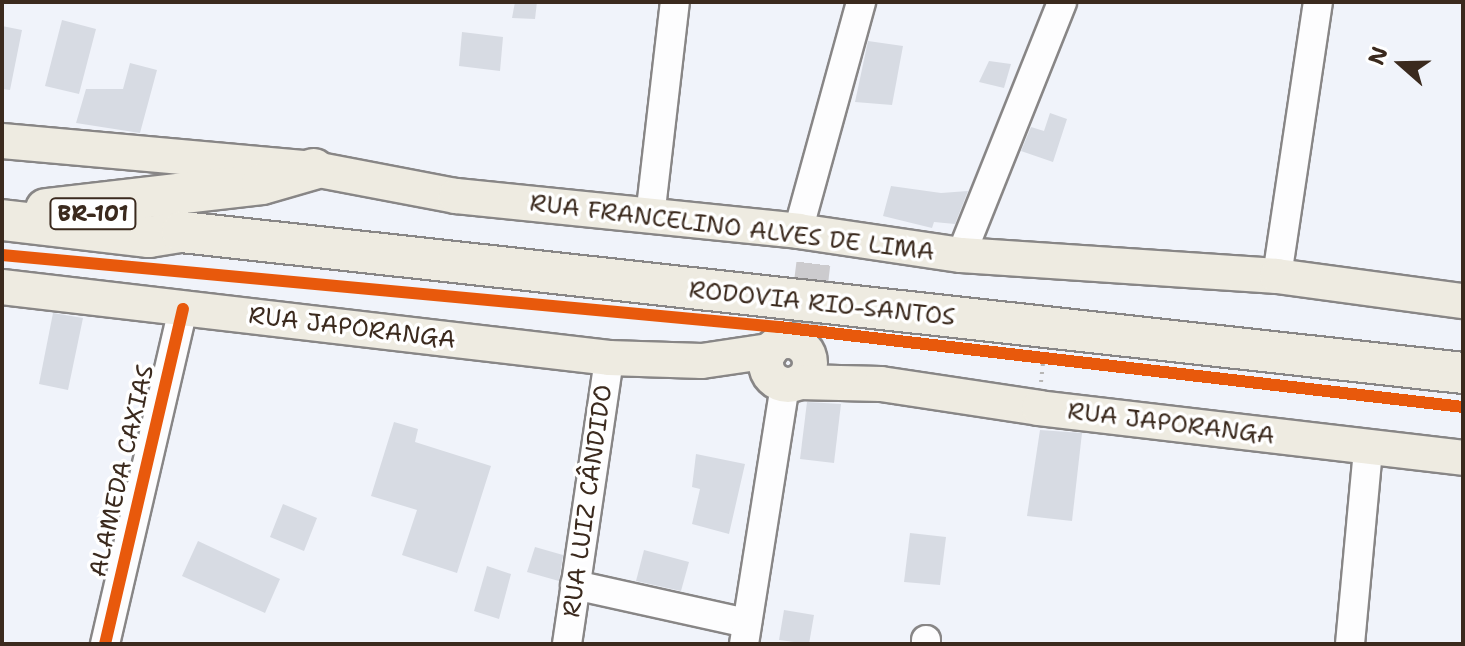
<!DOCTYPE html>
<meta charset="utf-8">
<style>
body{margin:0}
#map{position:relative;width:1465px;height:646px;overflow:hidden;background:#f0f3fa;font-family:"Shantell Sans",sans-serif}
div>[style]{position:absolute}
[style*='--x']{left:calc(var(--x)*1px);top:calc(var(--y)*1px);width:calc(var(--w)*1px);rotate:calc(var(--a)*1deg)}
.building>*{inset:0;background:#d7dbe3}
.major-tunnel>*{height:34px;margin-top:-17px;transform-origin:0;background:repeating-linear-gradient(90deg,#cccbce 0 34px,transparent 0 51px)}
.path>*{height:4px;margin-top:-2px;transform-origin:0;background:repeating-linear-gradient(90deg,#b7b6b5 0 2px,transparent 0 8px)}
.roads{filter:drop-shadow(2px 0 #888686) drop-shadow(-2px 0 #888686) drop-shadow(0 2px #888686) drop-shadow(0 -2px #888686)}
.minor>*{height:28px;margin:-14px;padding:0 14px;transform-origin:14px;border-radius:14px;background:#fdfdfe}
.major>*{height:34px;margin:-17px;padding:0 17px;transform-origin:17px;border-radius:17px;background:#eeebe1}
.major>.ring{margin:-17px;padding:0;box-sizing:content-box;background:none;border:34px solid #eeebe1;border-radius:50%}
.highway>*{height:40px;margin:-20px;padding:0 20px;transform-origin:20px;border-radius:20px;background:#eeebe1}
.cycleway>*{height:12px;margin:-6px;padding:0 6px;transform-origin:6px;border-radius:6px;background:#e8590c}
span{translate:-50% -50%;white-space:nowrap;text-align:center;line-height:1.15;-webkit-text-stroke:7px #fff;paint-order:stroke}
.shield-label span{padding:2px 6px;background:#fff;border:2px solid;border-radius:6px;-webkit-text-stroke-width:0}
.shield-label{font-size:22px;color:#3b2a1e;font-weight:700}
.street-label{font-size:24px;color:#3b2a1e}
.frame{position:absolute;inset:0;border:4px solid #3b2a1e;pointer-events:none}
.north{position:absolute;left:1361px;top:24px;width:80px;height:80px;-webkit-text-stroke:6px #fff;paint-order:stroke;rotate:290deg;font-size:22px;font-weight:700;line-height:32px;text-align:center;color:#3b2a1e}
.north::after{content:'';display:block;margin:auto;width:28px;height:36px;background:#3b2a1e;clip-path:polygon(50% 0,100% 100%,50% 72%,0 100%)}
</style>
<div id="map">
<div class="building">
<i style="clip-path:polygon(515px 2px,537px 2px,535px 19px,512px 18px)"></i>
<i style="clip-path:polygon(62px 20px,96px 29px,79px 94px,45px 86px)"></i>
<i style="clip-path:polygon(2px 26px,22px 30px,10px 90px,2px 89px)"></i>
<i style="clip-path:polygon(462px 32px,503px 37px,500px 71px,459px 66px)"></i>
<i style="clip-path:polygon(868px 41px,903px 46px,892px 105px,855px 102px)"></i>
<i style="clip-path:polygon(989px 61px,1011px 64px,1004px 88px,979px 82px)"></i>
<i style="clip-path:polygon(130px 63px,157px 70px,140px 133px,76px 123px,86px 89px,123px 89px)"></i>
<i style="clip-path:polygon(1050px 113px,1067px 119px,1053px 162px,1021px 151px,1031px 127px,1044px 131px)"></i>
<i style="clip-path:polygon(891px 186px,941px 193px,968px 191px,955px 224px,934px 222px,932px 228px,883px 216px)"></i>
<i style="clip-path:polygon(53px 313px,83px 318px,68px 390px,39px 384px)"></i>
<i style="clip-path:polygon(807px 402px,841px 404px,834px 463px,800px 459px)"></i>
<i style="clip-path:polygon(394px 422px,418px 429px,415px 442px,491px 466px,457px 573px,402px 555px,417px 510px,371px 496px)"></i>
<i style="clip-path:polygon(1040px 430px,1082px 433px,1072px 521px,1027px 516px)"></i>
<i style="clip-path:polygon(696px 454px,745px 464px,729px 534px,692px 524px,700px 489px,692px 487px)"></i>
<i style="clip-path:polygon(283px 504px,317px 518px,304px 551px,270px 537px)"></i>
<i style="clip-path:polygon(910px 533px,946px 537px,940px 585px,904px 582px)"></i>
<i style="clip-path:polygon(198px 541px,280px 579px,265px 613px,182px 576px)"></i>
<i style="clip-path:polygon(535px 547px,563px 555px,559px 581px,527px 572px)"></i>
<i style="clip-path:polygon(644px 550px,689px 562px,681px 591px,636px 581px)"></i>
<i style="clip-path:polygon(487px 566px,511px 574px,499px 619px,474px 611px)"></i>
<i style="clip-path:polygon(784px 610px,814px 615px,809px 644px,779px 640px)"></i>
</div>
<div class="major-tunnel">
<i style="--x:803;--y:348;--w:115;--a:-83"></i>
</div>
<div class="path">
<i style="--x:1041;--y:382;--w:27;--a:-84"></i>
</div>
<div class="roads">
<div class="minor">
<i style="--x:650;--y:217;--w:216;--a:-83.4"></i>
<i style="--x:798;--y:231;--w:238;--a:-74.6"></i>
<i style="--x:961;--y:255;--w:272;--a:-68.2"></i>
<i style="--x:1277;--y:276;--w:277;--a:-81.5"></i>
<i style="--x:575;--y:585;--w:176;--a:12.5"></i>
<i style="--x:926;--y:640;--w:4;--a:90"></i>
<i style="--x:105;--y:644;--w:344;--a:-76.9"></i>
<i style="--x:567;--y:644;--w:289;--a:-81.6"></i>
<i style="--x:744;--y:644;--w:262;--a:-81"></i>
<i style="--x:1350;--y:644;--w:196;--a:-84.7"></i>
</div>
<div class="major">
<i style="--x:2;--y:141;--w:313;--a:5.1"></i>
<i style="--x:314;--y:169;--w:145;--a:10.8"></i>
<i style="--x:456;--y:196;--w:344;--a:5.8"></i>
<i style="--x:798;--y:231;--w:165;--a:8.4"></i>
<i style="--x:961;--y:255;--w:317;--a:3.8"></i>
<i style="--x:1277;--y:276;--w:188;--a:7.7"></i>
<i style="--x:2;--y:287;--w:611;--a:6.67"></i>
<i style="--x:609;--y:358;--w:93;--a:1.8"></i>
<i style="--x:702;--y:361;--w:69;--a:-8.4"></i>
<i class="ring" style="left:766px;top:341px;width:10px;height:10px"></i>
<i style="--x:799;--y:382;--w:82;--a:1.4"></i>
<i style="--x:881;--y:384;--w:160;--a:8.6"></i>
<i style="--x:1039;--y:408;--w:427;--a:6.7"></i>
</div>
<div class="highway">
<i style="--x:46;--y:209;--w:217;--a:-6.6"></i>
<i style="--x:262;--y:184;--w:54;--a:-16.1"></i>
<i style="--x:2;--y:220;--w:148;--a:6.6"></i>
<i style="--x:149;--y:237;--w:33;--a:-9"></i>
<i style="--x:182;--y:232;--w:1289;--a:6.28"></i>
</div>
</div>
<div class="cycleway">
<i style="--x:2;--y:255;--w:780;--a:5.29"></i>
<i style="--x:779;--y:327;--w:689;--a:6.67"></i>
<i style="--x:105;--y:644;--w:344;--a:-76.9"></i>
</div>
<div class="shield-label">
<span style="left:93px;top:214px">BR-101</span>
</div>
<div class="street-label">
<span style="left:732px;top:228px;rotate:7deg">RUA FRANCELINO ALVES DE LIMA</span>
<span style="left:822px;top:304px;rotate:6deg">RODOVIA RIO-SANTOS</span>
<span style="left:352px;top:328px;rotate:7deg">RUA JAPORANGA</span>
<span style="left:1171px;top:424px;rotate:7deg">RUA JAPORANGA</span>
<span style="left:122px;top:471px;rotate:-77deg">ALAMEDA CAXIAS</span>
<span style="left:588px;top:501px;rotate:-82deg">RUA LUIZ CÂNDIDO</span>
</div>
<div class="frame"></div>
<div class="north">N</div>
</div>
